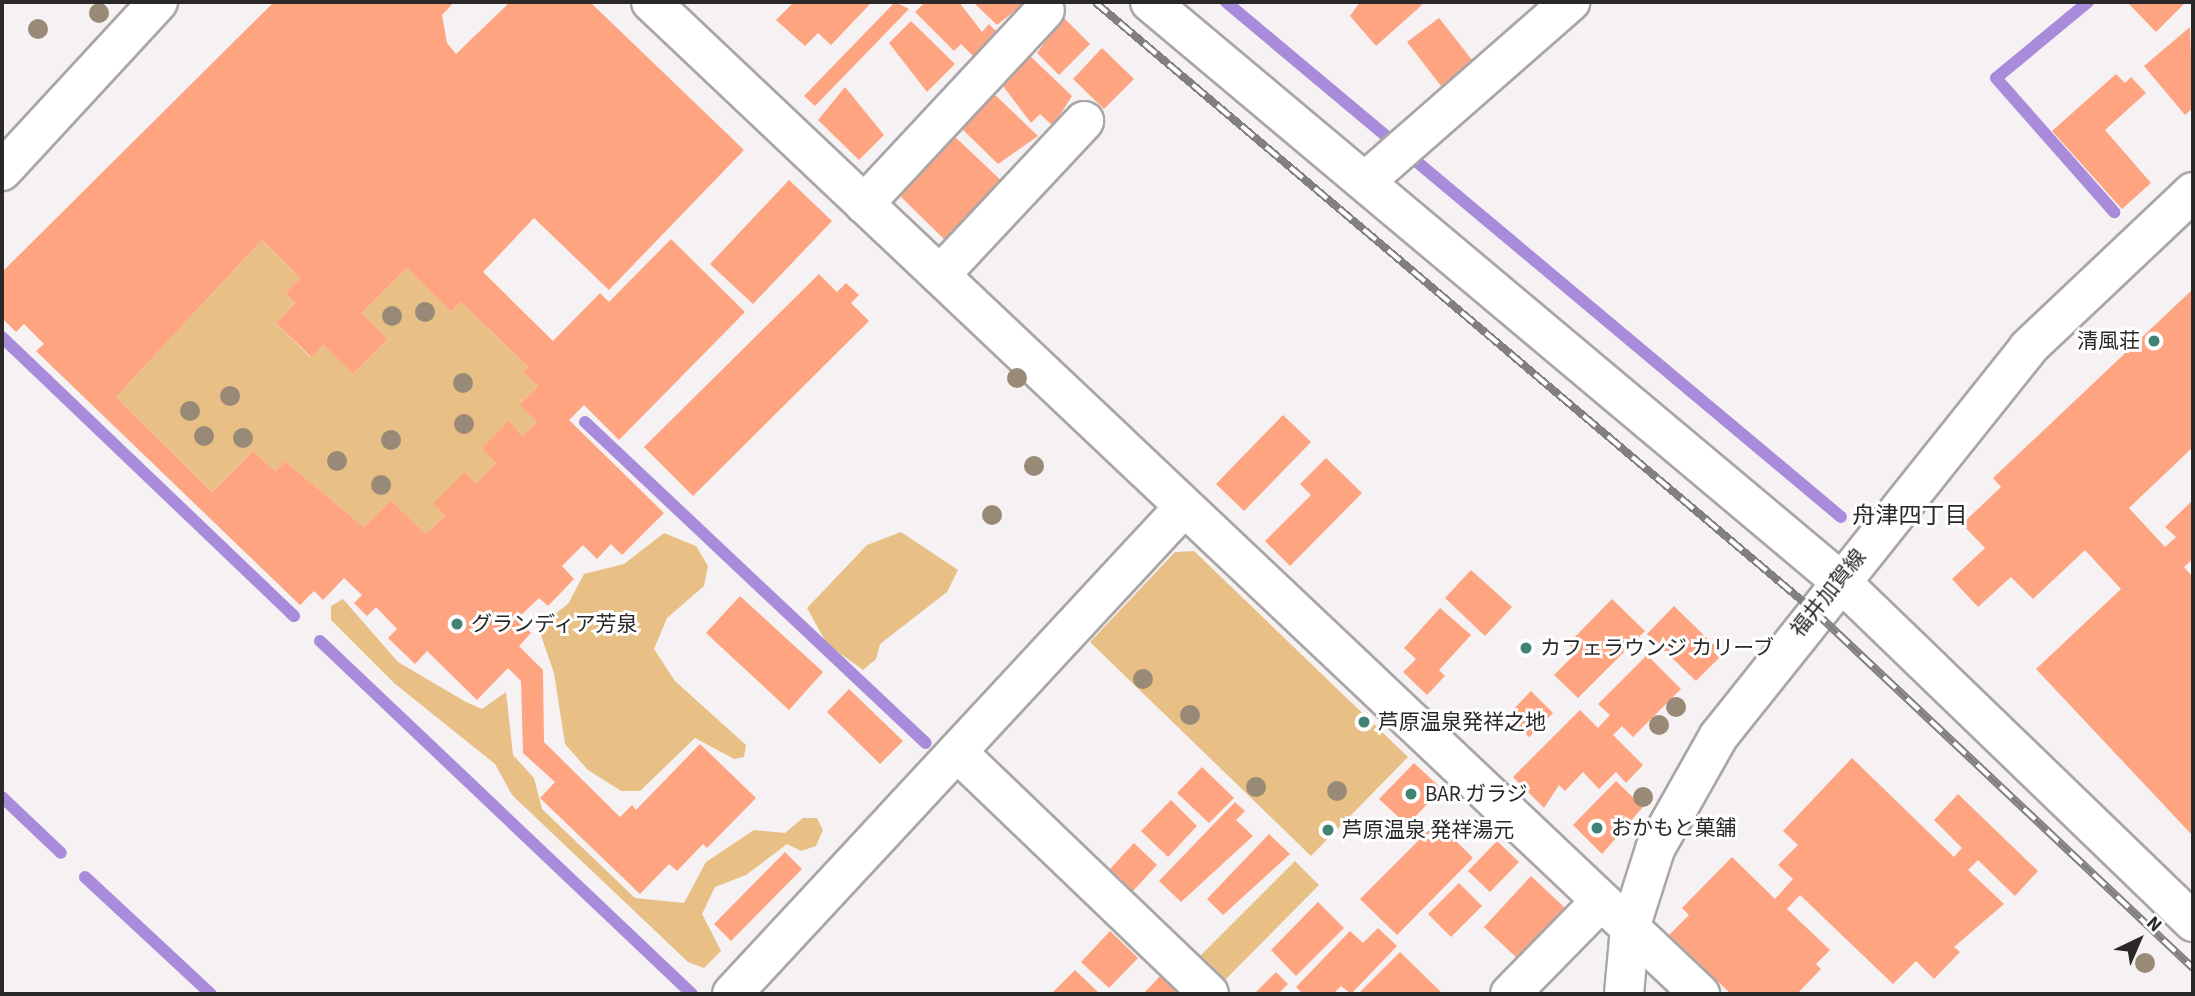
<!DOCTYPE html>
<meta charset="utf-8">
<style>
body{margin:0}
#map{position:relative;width:2195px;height:996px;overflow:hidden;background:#f6f2f3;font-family:"Source Sans 3","Noto Sans JP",sans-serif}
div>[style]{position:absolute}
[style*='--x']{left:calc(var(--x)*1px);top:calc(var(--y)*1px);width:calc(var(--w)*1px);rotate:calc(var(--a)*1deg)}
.green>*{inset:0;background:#e8bf85}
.stream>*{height:12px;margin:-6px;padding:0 6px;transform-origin:6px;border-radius:6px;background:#a88bdb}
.building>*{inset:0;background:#fea481}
.roads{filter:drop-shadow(2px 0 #aaa6a7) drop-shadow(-2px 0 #aaa6a7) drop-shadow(0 2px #aaa6a7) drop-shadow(0 -2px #aaa6a7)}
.minor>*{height:38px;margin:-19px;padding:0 19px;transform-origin:19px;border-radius:19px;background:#fff}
.major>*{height:38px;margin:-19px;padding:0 19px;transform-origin:19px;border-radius:19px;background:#fff}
.rail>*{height:8px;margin-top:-4px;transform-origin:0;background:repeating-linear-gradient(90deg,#fff 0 16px,#817f7f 0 32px);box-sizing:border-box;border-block:2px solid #817f7f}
.trees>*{width:20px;height:20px;margin:-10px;border-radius:50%;background:#988a77}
.dots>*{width:19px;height:19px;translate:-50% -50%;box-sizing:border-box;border:4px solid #fff;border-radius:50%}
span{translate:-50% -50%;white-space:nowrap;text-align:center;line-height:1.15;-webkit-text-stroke:6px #fff;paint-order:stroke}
.poi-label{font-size:21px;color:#2a2828}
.right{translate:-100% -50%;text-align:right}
.left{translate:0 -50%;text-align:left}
.street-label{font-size:21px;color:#2a2828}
.neighbourhood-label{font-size:23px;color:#2a2828}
.frame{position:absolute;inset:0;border:4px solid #2a2828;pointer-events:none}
.north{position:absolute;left:2104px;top:905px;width:70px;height:70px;-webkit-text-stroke:5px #fff;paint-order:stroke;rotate:44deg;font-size:19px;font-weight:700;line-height:28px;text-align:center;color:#2a2828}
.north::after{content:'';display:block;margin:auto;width:24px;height:32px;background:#2a2828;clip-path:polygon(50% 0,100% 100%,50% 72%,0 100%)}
</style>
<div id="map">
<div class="green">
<i style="clip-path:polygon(262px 240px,300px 278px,285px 293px,295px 303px,276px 323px,310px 357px,323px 345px,353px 374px,388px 339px,362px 313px,407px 268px,451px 312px,461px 302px,528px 367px,523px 372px,538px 386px,519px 405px,537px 422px,522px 436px,509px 422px,496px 463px,476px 484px,434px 504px,445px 515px,426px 534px,391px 500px,364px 527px,285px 461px,275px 471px,253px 451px,212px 492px,116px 397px)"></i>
<i style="clip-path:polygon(901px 532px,958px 570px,947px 592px,880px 644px,876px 659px,863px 670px,827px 644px,807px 608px,867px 545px)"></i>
<i style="clip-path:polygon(664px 533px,696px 546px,708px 566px,704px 586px,667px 618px,654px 649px,675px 681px,746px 745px,744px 757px,734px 759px,695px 738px,640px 791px,621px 791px,588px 770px,565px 744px,554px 673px,538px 627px,568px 604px,584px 574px,624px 564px)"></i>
<i style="clip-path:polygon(1194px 551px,1408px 757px,1311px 856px,1090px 642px,1175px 552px)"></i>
<i style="clip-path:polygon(343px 599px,398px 662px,466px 702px,482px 709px,506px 692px,513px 755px,534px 778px,542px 809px,635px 898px,684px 903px,706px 862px,754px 830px,785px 833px,803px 818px,817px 818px,823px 830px,816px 846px,801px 851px,787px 844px,746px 875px,715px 887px,702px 914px,721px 951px,704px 968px,688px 962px,512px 795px,495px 764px,394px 683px,331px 620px,331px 606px)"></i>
<i style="clip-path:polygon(1295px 861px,1319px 885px,1223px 982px,1198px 958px)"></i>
</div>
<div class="stream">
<i style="--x:1226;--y:2;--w:802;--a:39.94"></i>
<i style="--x:2088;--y:2;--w:119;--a:140.4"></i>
<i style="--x:1996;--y:78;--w:179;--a:48.6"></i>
<i style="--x:2;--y:337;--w:404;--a:43.7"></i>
<i style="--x:585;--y:422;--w:468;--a:43.3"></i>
<i style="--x:320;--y:641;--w:513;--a:43.5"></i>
<i style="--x:2;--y:797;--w:81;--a:43.5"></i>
<i style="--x:85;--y:877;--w:172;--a:42.9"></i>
</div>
<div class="building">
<i style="clip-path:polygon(evenodd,274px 2px,454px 2px,442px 15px,447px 43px,456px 54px,510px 2px,590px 2px,744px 150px,609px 290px,534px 218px,483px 272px,553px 341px,600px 293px,609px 302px,671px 239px,745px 312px,619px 440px,584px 405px,569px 420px,664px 513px,622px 555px,611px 544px,597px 559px,583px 545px,562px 566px,574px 579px,548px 606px,539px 598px,517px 619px,531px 633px,519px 646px,543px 670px,544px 742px,620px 817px,632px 805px,636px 810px,700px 744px,756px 798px,707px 848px,703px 844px,677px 871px,669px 864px,640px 894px,540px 798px,555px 782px,523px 753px,521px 681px,508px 668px,477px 700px,427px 651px,415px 664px,388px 638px,397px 629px,376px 607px,367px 616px,354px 603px,362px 595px,344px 578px,323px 600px,314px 591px,300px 605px,36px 351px,44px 344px,24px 324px,16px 332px,2px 318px,2px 272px,274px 2px,262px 240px,300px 278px,285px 293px,295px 303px,276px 323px,311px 357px,323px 345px,353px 374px,388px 339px,362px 313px,407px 268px,451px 312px,461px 302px,528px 367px,523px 372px,538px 386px,519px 405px,537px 422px,522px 436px,509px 421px,482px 448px,496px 463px,476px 484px,465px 472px,433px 504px,445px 515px,426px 534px,391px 500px,364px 527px,285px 461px,275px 471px,253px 451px,212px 492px,116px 397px,262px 240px)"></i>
<i style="clip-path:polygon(794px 2px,872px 2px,831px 45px,818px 33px,805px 46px,776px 20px)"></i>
<i style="clip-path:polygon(895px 2px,909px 9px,815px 106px,804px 96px)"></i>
<i style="clip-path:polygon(925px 2px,959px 2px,982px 32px,989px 24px,996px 31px,991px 36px,996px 41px,977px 60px,961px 44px,954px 51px,915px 12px)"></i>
<i style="clip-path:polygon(973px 2px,1026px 2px,997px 25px)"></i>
<i style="clip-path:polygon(1360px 2px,1419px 2px,1422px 5px,1376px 46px,1350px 16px)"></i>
<i style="clip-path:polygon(2127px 2px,2184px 2px,2185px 3px,2156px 32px)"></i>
<i style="clip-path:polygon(1063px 17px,1090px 44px,1059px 75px,1037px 53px)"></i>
<i style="clip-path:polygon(1439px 18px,1473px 61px,1441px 86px,1407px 42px)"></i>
<i style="clip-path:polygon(911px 21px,955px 64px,927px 92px,889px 43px)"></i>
<i style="clip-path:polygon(2190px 27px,2193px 108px,2185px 115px,2144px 66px)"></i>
<i style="clip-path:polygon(1102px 48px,1134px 79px,1104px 109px,1073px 79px)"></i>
<i style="clip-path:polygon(1028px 54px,1072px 96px,1053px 126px,1040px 114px,1031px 123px,1000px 82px)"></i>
<i style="clip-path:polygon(2116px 74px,2125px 83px,2131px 77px,2146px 93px,2105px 130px,2151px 183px,2122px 209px,2052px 131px)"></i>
<i style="clip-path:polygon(845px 87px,884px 135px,859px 160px,818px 120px)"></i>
<i style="clip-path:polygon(992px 92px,1038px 136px,998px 164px,959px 126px)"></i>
<i style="clip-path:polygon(953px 135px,1006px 185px,949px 244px,898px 194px)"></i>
<i style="clip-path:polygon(789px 180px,832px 221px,753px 304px,710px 264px)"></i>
<i style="clip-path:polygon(819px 274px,837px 292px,846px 283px,859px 295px,851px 303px,869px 321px,693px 496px,644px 447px)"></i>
<i style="clip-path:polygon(2193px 289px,2193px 447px,2129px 508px,2165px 547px,2176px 537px,2165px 527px,2193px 500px,2193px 559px,2184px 567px,2193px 577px,2193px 836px,2036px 669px,2121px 589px,2085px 550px,2033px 599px,2011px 577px,1978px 607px,1952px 579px,1985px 548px,1962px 524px,2001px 487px,1993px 478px)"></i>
<i style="clip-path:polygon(1283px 415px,1311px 442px,1244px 511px,1216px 484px)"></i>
<i style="clip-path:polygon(1326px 458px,1362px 493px,1290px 566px,1265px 541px,1311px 495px,1300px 484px)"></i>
<i style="clip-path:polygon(1471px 570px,1512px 607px,1485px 636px,1445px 598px)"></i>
<i style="clip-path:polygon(740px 596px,823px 672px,789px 710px,706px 633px)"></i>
<i style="clip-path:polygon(1612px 599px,1645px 631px,1578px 698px,1554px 675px,1577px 652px,1568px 644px)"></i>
<i style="clip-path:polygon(1674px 606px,1723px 654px,1696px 681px,1647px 634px)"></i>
<i style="clip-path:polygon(1440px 608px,1471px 635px,1439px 670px,1445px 676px,1427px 695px,1403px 672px,1416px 659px,1404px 648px)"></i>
<i style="clip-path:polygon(1647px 655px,1681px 689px,1633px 737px,1622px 726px,1613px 735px,1643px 765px,1626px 783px,1616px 772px,1599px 789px,1583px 772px,1565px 791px,1559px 785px,1544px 808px,1513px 777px,1580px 710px,1598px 728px,1610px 715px,1598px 704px)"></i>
<i style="clip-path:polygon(849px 689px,903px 741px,880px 764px,827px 712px)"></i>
<i style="clip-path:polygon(1531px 691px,1553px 713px,1529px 737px,1507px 716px)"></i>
<i style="clip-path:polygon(1852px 758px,1954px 857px,1962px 848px,1934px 820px,1958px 794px,2038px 871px,2015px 896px,1978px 860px,1968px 870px,2004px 904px,1954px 947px,1960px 952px,1934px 979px,1916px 961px,1893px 984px,1800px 895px,1787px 909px,1830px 950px,1816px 964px,1821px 969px,1797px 994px,1731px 994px,1669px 935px,1689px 915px,1682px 908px,1732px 857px,1775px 899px,1793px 879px,1778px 865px,1798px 845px,1783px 831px)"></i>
<i style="clip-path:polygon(1414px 763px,1442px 789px,1407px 825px,1379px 799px)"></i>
<i style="clip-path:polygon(1202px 767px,1234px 798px,1209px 823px,1177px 793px)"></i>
<i style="clip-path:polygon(1616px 781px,1643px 807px,1602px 854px,1573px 825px)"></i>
<i style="clip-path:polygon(1171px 800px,1197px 826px,1168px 857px,1141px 831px)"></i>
<i style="clip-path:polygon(1235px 802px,1245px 811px,1236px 820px,1253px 836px,1181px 902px,1159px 881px)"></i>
<i style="clip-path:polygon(1437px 822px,1473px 858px,1397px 935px,1360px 899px)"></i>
<i style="clip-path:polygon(1269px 834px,1290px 854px,1223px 915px,1207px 899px)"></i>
<i style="clip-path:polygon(1497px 841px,1519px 862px,1490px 892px,1468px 871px)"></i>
<i style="clip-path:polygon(1134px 843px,1157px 865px,1133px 891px,1110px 869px)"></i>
<i style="clip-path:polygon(785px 852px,802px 869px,731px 941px,714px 924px)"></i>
<i style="clip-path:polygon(1531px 876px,1565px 908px,1518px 959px,1484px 927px)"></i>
<i style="clip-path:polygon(1459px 883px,1482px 906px,1451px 937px,1428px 914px)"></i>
<i style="clip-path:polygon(1318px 902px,1344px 928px,1296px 976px,1271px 950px)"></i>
<i style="clip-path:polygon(1378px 928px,1397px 946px,1351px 994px,1341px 986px,1333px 994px,1303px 994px,1296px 987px,1350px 931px,1363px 943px)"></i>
<i style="clip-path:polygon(1110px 931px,1138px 958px,1109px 988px,1081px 962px)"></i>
<i style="clip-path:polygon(1400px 952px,1443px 994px,1358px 994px)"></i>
<i style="clip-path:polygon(1075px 970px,1100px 994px,1051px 994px)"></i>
<i style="clip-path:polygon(1276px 972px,1288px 984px,1278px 994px,1254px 994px)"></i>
<i style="clip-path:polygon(1162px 974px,1182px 994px,1143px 994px)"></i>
</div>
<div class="roads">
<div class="minor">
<i style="--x:651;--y:2;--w:1444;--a:43.4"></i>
<i style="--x:1150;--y:2;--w:898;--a:39.99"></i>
<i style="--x:1838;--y:579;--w:494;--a:44"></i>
<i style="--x:2;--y:171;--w:230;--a:-47.3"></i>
<i style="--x:1368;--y:179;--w:269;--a:-41.2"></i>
<i style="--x:864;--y:204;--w:265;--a:-47"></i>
<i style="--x:940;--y:275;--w:211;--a:-46.9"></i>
<i style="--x:957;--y:752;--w:349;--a:43.8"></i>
<i style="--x:732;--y:994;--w:664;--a:-47.13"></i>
<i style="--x:1510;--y:994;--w:129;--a:-45.6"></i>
</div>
<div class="major">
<i style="--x:1624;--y:994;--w:66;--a:-84.8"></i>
<i style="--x:1630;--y:928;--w:83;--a:-72.4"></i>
<i style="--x:1655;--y:849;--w:129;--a:-60.6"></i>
<i style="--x:1718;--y:737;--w:497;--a:-51.4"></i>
<i style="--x:2028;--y:348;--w:227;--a:-43.4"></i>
</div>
</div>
<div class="rail">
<i style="--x:1095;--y:2;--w:942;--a:40.26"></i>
<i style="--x:1814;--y:611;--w:521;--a:43.29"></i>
</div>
<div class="trees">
<i style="left:99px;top:13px"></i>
<i style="left:38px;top:29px"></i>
<i style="left:425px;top:312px"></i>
<i style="left:392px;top:316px"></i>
<i style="left:1017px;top:378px"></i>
<i style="left:463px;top:383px"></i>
<i style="left:230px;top:396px"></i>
<i style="left:190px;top:411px"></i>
<i style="left:464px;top:424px"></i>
<i style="left:204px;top:436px"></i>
<i style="left:243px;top:438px"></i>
<i style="left:391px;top:440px"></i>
<i style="left:337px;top:461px"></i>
<i style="left:1034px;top:466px"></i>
<i style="left:381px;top:485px"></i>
<i style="left:992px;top:515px"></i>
<i style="left:1143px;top:679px"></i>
<i style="left:1676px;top:707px"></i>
<i style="left:1190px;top:715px"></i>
<i style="left:1659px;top:725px"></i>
<i style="left:1256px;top:787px"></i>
<i style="left:1337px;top:791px"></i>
<i style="left:1643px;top:797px"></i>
<i style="left:2145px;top:963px"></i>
</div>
<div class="dots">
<i style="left:2154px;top:341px;background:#408374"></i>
<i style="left:457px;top:624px;background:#408374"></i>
<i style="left:1526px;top:648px;background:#408374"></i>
<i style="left:1364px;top:722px;background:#408374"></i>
<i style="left:1411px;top:794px;background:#408374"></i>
<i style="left:1597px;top:828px;background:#408374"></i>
<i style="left:1328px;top:830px;background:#408374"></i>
</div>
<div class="poi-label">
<span class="right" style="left:2140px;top:341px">清風荘</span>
<span class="left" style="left:471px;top:624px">グランディア芳泉</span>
<span class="left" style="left:1540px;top:648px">カフェラウンジ カリーブ</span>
<span class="left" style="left:1378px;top:722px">芦原温泉発祥之地</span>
<span class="left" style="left:1425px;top:794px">BAR ガラジ</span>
<span class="left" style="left:1611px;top:828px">おかもと菓舗</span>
<span class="left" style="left:1342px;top:830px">芦原温泉 発祥湯元</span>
</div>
<div class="street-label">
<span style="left:1828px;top:593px;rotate:-51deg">福井加賀線</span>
</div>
<div class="neighbourhood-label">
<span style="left:1910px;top:516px">舟津四丁目</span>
</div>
<div class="frame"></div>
<div class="north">N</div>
</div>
